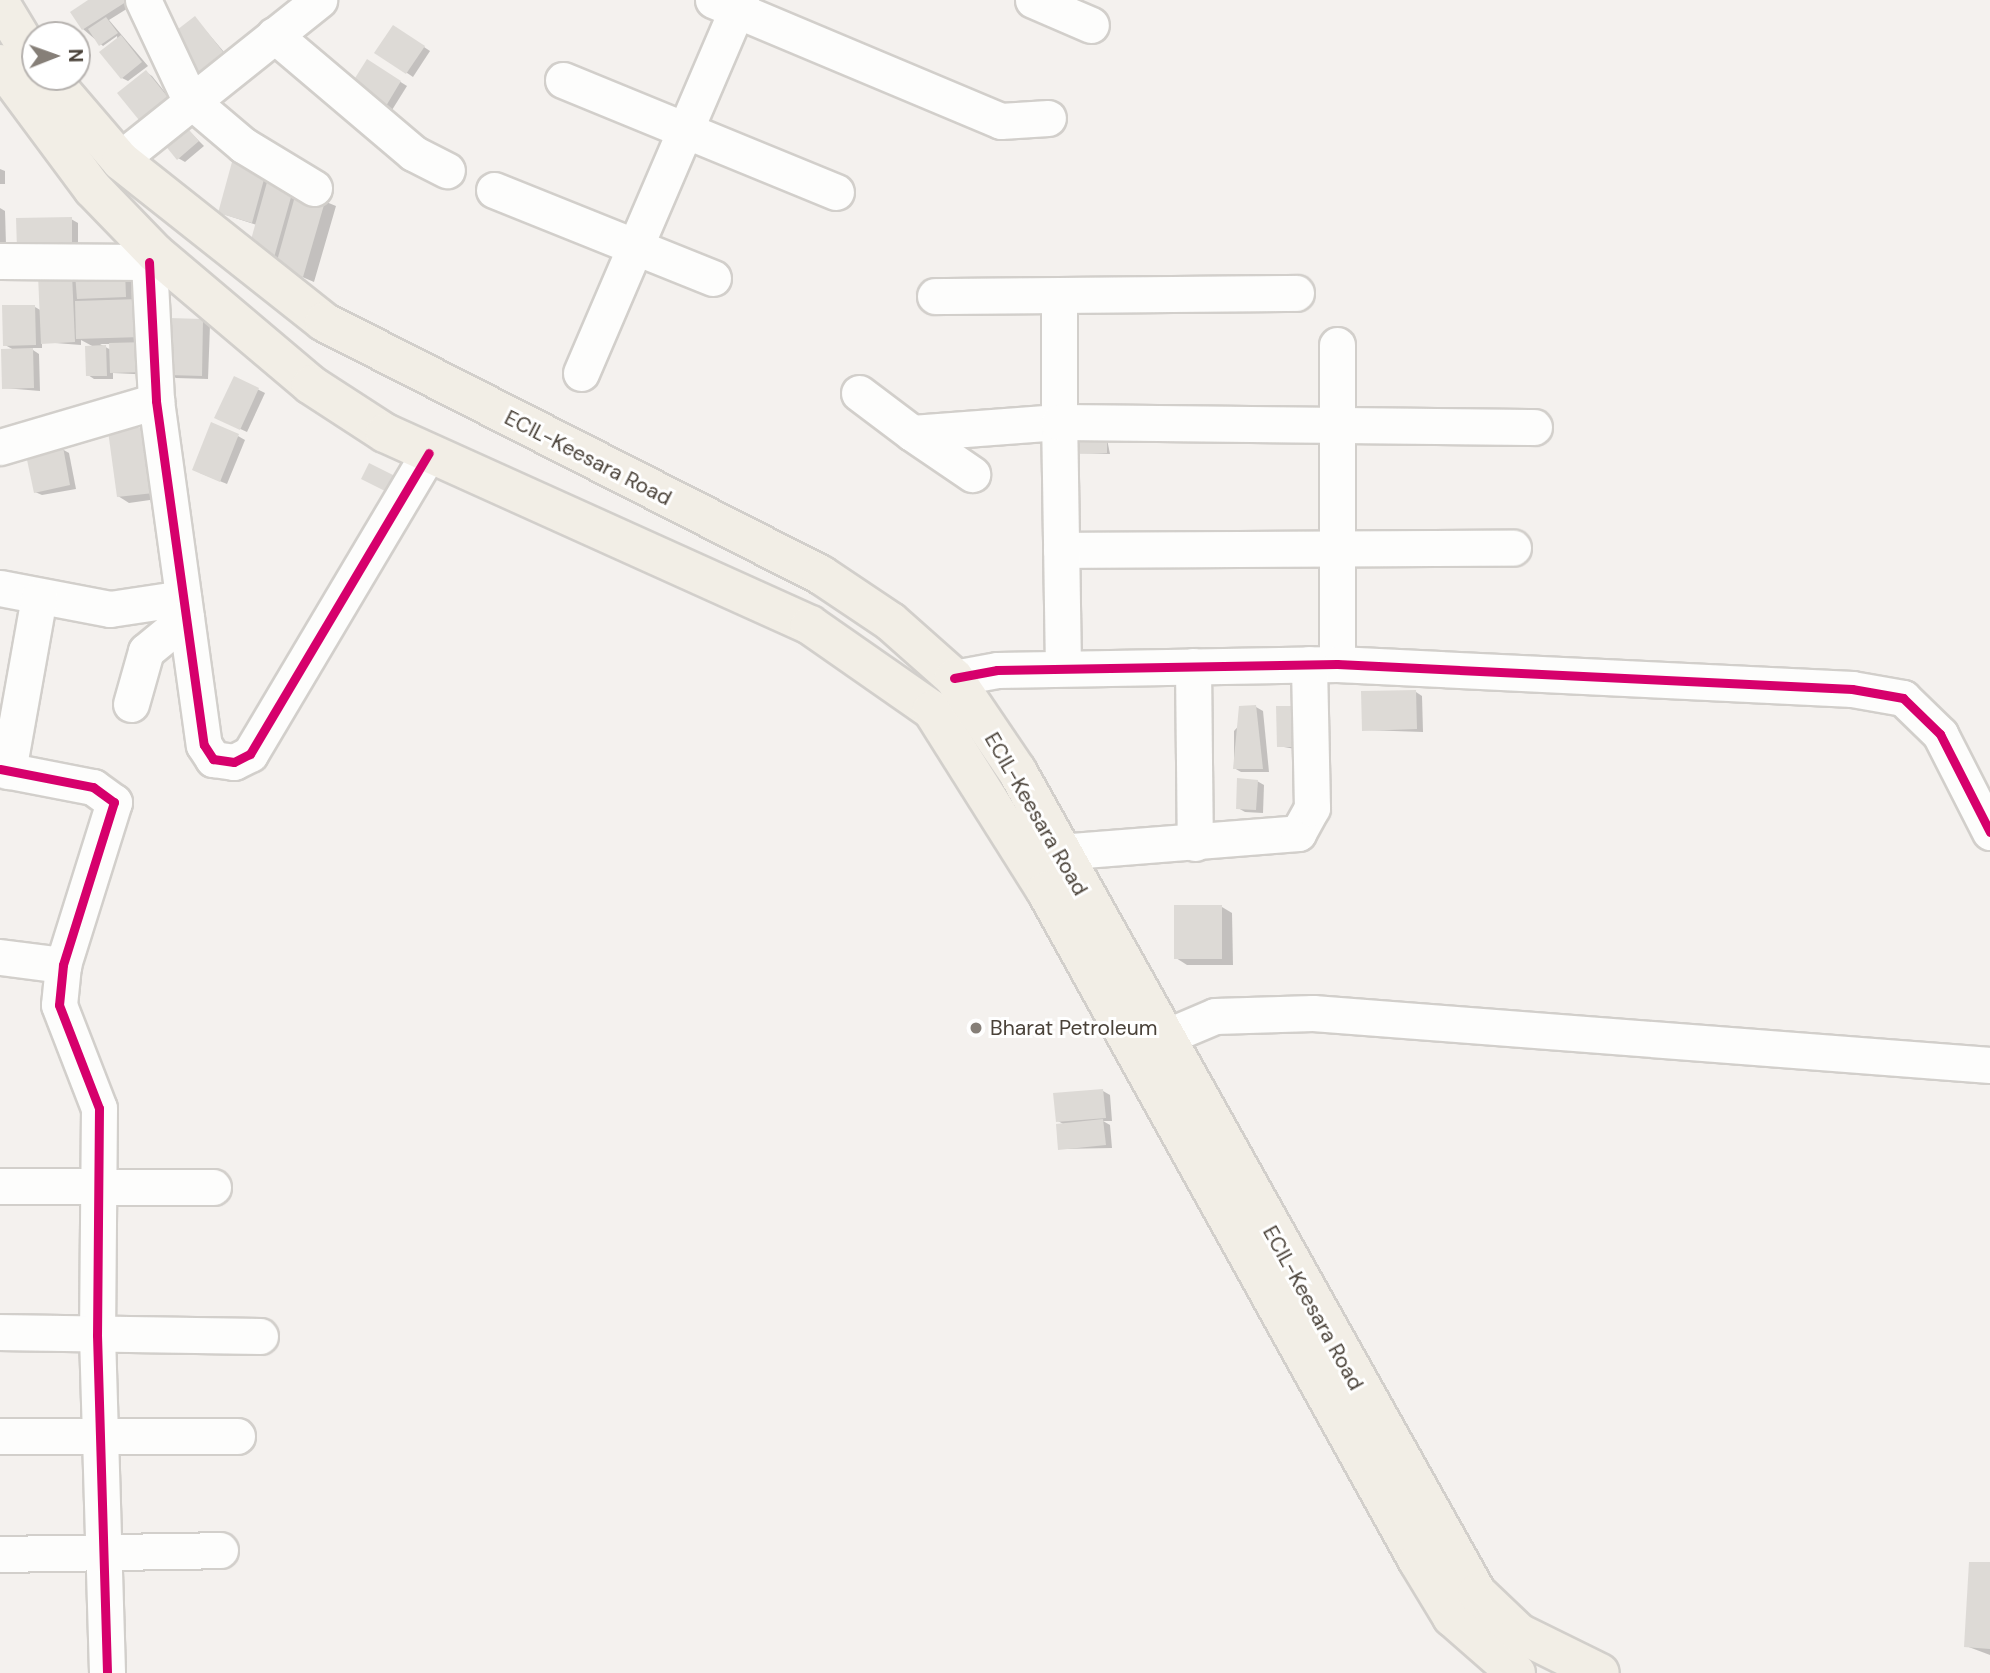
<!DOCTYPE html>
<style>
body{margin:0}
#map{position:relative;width:1990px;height:1673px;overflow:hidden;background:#f4f1ee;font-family:"DM Sans",sans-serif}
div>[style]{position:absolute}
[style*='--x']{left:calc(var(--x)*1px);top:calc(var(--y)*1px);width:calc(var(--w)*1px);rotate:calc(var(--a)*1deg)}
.shadow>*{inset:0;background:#0003}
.building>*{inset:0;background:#dddad6}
.roads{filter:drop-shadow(2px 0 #d2cfcb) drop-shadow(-2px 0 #d2cfcb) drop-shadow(0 2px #d2cfcb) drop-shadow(0 -2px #d2cfcb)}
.minor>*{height:35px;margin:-17.5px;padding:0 17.5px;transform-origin:17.5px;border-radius:17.5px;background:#fdfdfc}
.major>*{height:38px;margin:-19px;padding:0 19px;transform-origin:19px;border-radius:19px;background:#f2eee6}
.cycleway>*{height:9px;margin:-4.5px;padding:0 4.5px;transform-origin:4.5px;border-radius:4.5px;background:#d6006c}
.dots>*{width:19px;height:19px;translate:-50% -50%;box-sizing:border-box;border:4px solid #fff;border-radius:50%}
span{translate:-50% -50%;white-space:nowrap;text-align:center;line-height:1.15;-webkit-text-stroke:6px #fff;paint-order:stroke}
.street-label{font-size:21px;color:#4a4239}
.poi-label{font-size:21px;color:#4a4239}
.left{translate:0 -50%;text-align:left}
.north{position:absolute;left:21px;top:21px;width:70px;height:70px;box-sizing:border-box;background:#fff;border:2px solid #b7b3b0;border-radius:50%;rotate:89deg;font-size:19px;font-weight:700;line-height:28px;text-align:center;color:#4a4239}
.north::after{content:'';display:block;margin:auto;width:24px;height:32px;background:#867f78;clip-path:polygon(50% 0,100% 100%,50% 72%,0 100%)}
</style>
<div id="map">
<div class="shadow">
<i style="clip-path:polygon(92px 0,141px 0,109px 20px,148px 66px,128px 81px,122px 78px,117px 36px,103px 46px,83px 29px)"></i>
<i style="clip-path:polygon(195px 18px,236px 66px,208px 89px)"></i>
<i style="clip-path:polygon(400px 31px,430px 51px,413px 77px,376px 52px)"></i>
<i style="clip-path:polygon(367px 61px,407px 86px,387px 118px)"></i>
<i style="clip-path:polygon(146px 72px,152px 76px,176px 106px,120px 94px)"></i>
<i style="clip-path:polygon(182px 124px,204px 146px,185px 162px,178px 158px)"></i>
<i style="clip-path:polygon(233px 164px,336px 206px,314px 282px,256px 257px,257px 225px,220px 213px)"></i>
<i style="clip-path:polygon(0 169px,5px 171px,5px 184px,0 184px)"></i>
<i style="clip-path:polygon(0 208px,5px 211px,6px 245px,0 245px)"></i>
<i style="clip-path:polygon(71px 219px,78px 223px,78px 252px,25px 252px)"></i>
<i style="clip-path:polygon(evenodd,40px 277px,131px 277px,154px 375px,113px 373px,113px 379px,94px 379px,88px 375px,94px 347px,81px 340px,81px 345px,42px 342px,42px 348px,30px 348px,39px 354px,40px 391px,4px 388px,14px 350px,5px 345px,35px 307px,42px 311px,40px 277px,100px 344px,110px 344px,111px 350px,100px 344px)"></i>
<i style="clip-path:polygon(203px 321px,210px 325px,208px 379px,176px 378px,169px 374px)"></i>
<i style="clip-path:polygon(235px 378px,265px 393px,247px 432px,223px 421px)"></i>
<i style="clip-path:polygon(110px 433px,164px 498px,129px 503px,118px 496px)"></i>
<i style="clip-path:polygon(238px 436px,245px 440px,227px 484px,200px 473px)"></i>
<i style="clip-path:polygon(1107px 439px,1110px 454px,1073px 453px)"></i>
<i style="clip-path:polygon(62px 449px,69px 453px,76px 489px,42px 495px,35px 492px)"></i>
<i style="clip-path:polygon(1416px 692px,1422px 696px,1423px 732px,1364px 730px)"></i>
<i style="clip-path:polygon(1256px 707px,1263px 711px,1269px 772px,1241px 772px,1234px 768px,1234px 731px)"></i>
<i style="clip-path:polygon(1278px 708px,1301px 750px,1278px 746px)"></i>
<i style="clip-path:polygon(1257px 781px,1264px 785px,1263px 813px,1245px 812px,1238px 808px)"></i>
<i style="clip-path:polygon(1222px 907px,1232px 913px,1233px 965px,1187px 965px,1176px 958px)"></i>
<i style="clip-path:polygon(1103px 1091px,1110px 1095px,1112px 1121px,1103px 1121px,1110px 1125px,1112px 1148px,1060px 1149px,1065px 1125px,1058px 1121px)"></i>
<i style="clip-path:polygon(1990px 1564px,1990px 1655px,1966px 1646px)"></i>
</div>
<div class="building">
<i style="clip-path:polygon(88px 0,129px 0,82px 30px,70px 12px)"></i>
<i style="clip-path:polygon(195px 16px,231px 62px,200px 86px,164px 40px)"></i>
<i style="clip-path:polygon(106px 17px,118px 33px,99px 46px,88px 29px)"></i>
<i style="clip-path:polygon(393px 25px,425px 46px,406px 74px,374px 53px)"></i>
<i style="clip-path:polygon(121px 35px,142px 62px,121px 79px,99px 52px)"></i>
<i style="clip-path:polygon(367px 59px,401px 81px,380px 116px,345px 94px)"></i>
<i style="clip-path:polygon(146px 70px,171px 101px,143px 125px,117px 93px)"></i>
<i style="clip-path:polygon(182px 122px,199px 141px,177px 160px,160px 139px)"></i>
<i style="clip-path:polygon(232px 162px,266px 172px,252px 223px,218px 213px)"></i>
<i style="clip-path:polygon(269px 175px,295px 183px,273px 261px,247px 254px)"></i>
<i style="clip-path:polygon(297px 189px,326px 198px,303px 277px,275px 268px)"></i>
<i style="clip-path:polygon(72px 217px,72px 249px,17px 250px,16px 218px)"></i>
<i style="clip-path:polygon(125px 271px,126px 297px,77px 299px,75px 274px)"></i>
<i style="clip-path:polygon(72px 274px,75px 342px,41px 344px,38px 275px)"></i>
<i style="clip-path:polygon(140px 299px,141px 337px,76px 339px,75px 301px)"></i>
<i style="clip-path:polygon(2px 305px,35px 305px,36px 345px,3px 346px)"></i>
<i style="clip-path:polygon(169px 318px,203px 319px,202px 376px,168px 375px)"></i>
<i style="clip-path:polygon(146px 342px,147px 372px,110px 373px,109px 343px)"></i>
<i style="clip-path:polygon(106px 345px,107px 376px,86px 376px,85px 346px)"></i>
<i style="clip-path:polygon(33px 348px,34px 388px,2px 389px,1px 349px)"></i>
<i style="clip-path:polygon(234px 376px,259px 388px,240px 430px,214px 418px)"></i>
<i style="clip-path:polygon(211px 422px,239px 434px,220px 482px,192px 470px)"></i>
<i style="clip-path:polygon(145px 427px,154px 493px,117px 497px,108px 431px)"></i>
<i style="clip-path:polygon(1071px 437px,1107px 437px,1107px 453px,1072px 454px)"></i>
<i style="clip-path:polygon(63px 447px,70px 485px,34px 493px,26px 455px)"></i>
<i style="clip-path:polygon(369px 463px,399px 478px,391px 494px,361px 479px)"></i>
<i style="clip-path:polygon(1416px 690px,1417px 729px,1362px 731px,1361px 691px)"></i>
<i style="clip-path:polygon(1256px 705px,1263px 769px,1233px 769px,1239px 706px)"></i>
<i style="clip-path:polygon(1276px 706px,1295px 706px,1295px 747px,1277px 747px)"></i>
<i style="clip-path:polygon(1237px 778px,1258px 780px,1256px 810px,1236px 809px)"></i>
<i style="clip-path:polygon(1174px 905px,1222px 905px,1222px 959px,1174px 959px)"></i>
<i style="clip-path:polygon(1103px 1089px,1106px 1118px,1056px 1122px,1053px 1093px)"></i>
<i style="clip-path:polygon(1103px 1119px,1106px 1145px,1058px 1150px,1056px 1124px)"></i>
<i style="clip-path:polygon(1969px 1562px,1990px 1562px,1990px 1649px,1964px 1647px)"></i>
</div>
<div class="roads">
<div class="minor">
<i style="--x:143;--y:0;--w:110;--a:64.8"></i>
<i style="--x:190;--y:100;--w:70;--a:40.3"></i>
<i style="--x:243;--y:145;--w:83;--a:31.2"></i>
<i style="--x:713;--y:0;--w:312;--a:22.8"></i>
<i style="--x:1001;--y:121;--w:47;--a:-3.7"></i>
<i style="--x:1033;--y:0;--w:63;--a:23.3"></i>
<i style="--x:274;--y:35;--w:182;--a:40.3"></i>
<i style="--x:413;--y:153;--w:38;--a:27"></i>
<i style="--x:563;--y:80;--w:295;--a:22.3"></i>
<i style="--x:120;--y:159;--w:255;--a:-38.6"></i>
<i style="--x:494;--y:190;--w:236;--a:21.9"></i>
<i style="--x:0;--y:261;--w:149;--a:0.4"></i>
<i style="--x:149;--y:262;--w:11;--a:-56"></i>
<i style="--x:149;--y:262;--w:139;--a:87.1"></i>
<i style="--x:156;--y:401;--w:347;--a:82.1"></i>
<i style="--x:204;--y:745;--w:17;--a:57"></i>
<i style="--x:213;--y:759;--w:21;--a:8"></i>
<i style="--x:234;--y:762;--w:18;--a:-27"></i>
<i style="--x:250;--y:754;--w:350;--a:-59.3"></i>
<i style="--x:935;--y:296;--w:361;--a:-0.5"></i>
<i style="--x:1337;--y:345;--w:319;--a:90"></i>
<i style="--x:581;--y:373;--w:406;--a:-66.8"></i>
<i style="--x:859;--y:393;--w:66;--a:37"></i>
<i style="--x:912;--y:433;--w:147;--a:-4.3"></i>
<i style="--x:1059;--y:422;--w:125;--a:-90"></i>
<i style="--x:912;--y:433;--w:73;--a:34.3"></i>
<i style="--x:0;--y:447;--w:163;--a:-16.4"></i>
<i style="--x:1061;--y:550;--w:452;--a:-0.3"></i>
<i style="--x:0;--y:588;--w:112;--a:10.8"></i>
<i style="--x:110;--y:609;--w:74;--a:-8.6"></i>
<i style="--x:1193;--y:666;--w:177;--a:89.4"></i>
<i style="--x:1063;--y:668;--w:246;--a:-90.9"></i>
<i style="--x:1059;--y:422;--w:475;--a:0.6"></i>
<i style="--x:954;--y:678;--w:44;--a:-10.5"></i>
<i style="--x:997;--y:670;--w:340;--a:-1"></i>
<i style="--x:1337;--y:664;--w:516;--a:2.78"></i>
<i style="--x:1852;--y:689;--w:52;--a:10"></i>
<i style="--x:1903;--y:698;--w:52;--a:44.2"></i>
<i style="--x:1940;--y:734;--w:110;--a:63"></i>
<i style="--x:131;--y:704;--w:55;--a:-74.2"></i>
<i style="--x:146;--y:651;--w:52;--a:-39.5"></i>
<i style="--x:0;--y:769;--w:95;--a:11"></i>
<i style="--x:93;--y:787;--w:26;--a:36"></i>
<i style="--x:114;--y:802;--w:171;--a:107.4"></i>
<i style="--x:63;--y:965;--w:40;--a:95.7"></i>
<i style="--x:59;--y:1005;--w:110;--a:68.8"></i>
<i style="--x:99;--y:1108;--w:227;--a:90.5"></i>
<i style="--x:97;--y:1335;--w:338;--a:88.3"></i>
<i style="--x:8;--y:771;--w:177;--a:-79.9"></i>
<i style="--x:1059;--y:852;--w:240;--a:-4.5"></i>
<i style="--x:1298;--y:833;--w:29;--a:-61"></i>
<i style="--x:1312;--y:808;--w:144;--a:-91.2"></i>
<i style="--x:0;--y:957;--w:64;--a:7.2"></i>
<i style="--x:1163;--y:1038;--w:56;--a:-22.9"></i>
<i style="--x:1215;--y:1016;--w:98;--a:-1.8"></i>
<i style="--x:1313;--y:1013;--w:679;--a:4.39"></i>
<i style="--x:0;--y:1186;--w:213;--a:0.3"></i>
<i style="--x:0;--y:1332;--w:260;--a:0.9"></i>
<i style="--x:0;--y:1436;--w:237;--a:0"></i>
<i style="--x:0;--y:1554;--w:220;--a:-1"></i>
</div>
<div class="major">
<i style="--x:0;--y:3;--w:68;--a:58.9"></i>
<i style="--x:0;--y:64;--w:156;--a:53.4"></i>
<i style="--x:93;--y:189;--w:89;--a:45.9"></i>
<i style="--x:155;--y:253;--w:204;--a:40.2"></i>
<i style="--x:311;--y:385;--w:88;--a:33"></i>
<i style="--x:385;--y:433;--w:466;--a:24.3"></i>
<i style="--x:810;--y:625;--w:149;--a:34.9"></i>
<i style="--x:932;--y:710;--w:214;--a:57.8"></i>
<i style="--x:1046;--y:891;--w:766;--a:60.96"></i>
<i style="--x:1418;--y:1561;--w:66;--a:58.7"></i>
<i style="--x:1452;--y:1617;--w:85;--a:41.2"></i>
<i style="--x:49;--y:77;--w:111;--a:49.4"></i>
<i style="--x:121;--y:161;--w:259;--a:38.4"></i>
<i style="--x:324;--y:322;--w:558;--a:26.98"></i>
<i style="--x:821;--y:575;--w:84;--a:33.9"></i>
<i style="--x:891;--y:622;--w:84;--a:41.6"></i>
<i style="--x:954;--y:678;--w:112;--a:55.9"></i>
<i style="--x:1017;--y:771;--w:942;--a:60.77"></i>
<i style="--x:1477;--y:1593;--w:58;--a:43.6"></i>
<i style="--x:1519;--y:1633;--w:90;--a:26.3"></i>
</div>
</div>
<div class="cycleway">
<i style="--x:149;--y:262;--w:139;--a:87.1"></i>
<i style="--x:156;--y:401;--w:347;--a:82.1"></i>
<i style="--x:204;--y:745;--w:17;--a:57"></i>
<i style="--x:213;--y:759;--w:21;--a:8"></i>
<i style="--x:234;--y:762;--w:18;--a:-27"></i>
<i style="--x:250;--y:754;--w:350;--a:-59.3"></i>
<i style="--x:954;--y:678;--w:44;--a:-10.5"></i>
<i style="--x:997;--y:670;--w:340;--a:-1"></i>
<i style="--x:1337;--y:664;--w:516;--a:2.78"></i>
<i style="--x:1852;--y:689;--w:52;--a:10"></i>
<i style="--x:1903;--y:698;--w:52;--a:44.2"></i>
<i style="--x:1940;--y:734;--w:110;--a:63"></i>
<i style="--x:0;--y:769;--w:95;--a:11"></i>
<i style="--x:93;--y:787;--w:26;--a:36"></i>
<i style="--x:114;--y:802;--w:171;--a:107.4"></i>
<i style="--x:63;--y:965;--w:40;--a:95.7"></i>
<i style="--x:59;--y:1005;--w:110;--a:68.8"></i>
<i style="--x:99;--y:1108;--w:227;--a:90.5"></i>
<i style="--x:97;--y:1335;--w:338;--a:88.3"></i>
</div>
<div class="dots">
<i style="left:976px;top:1028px;background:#867f78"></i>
</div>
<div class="street-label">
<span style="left:588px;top:458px;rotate:27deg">ECIL-Keesara Road</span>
<span style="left:1036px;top:814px;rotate:60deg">ECIL-Keesara Road</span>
<span style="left:1313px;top:1308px;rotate:61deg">ECIL-Keesara Road</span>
</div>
<div class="poi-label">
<span class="left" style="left:990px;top:1028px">Bharat Petroleum</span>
</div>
<div class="north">N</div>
</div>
